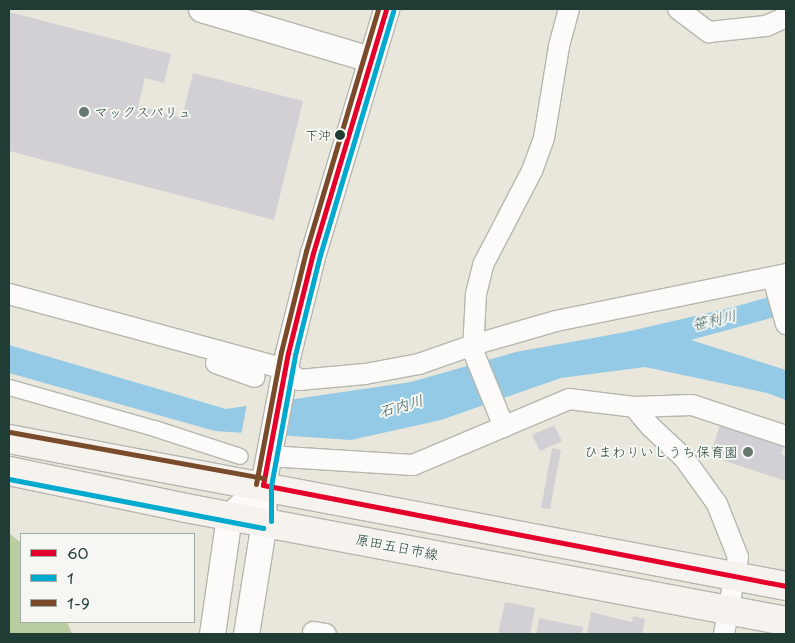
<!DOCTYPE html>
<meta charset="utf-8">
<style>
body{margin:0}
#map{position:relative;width:795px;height:643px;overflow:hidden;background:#e9e7dc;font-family:"Playpen Sans","Klee One",sans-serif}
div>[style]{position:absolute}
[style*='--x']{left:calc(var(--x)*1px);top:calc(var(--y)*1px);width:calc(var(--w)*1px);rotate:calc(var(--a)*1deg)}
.forest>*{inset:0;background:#b9cda0}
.water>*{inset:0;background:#94cae5}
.pier>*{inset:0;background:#e9e7dc}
.building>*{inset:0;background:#d2d0d5}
.roads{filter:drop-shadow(1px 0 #b5b7af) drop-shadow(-1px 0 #b5b7af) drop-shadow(0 1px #b5b7af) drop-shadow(0 -1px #b5b7af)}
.pedestrian>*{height:15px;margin:-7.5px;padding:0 7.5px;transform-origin:7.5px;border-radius:7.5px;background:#fcfbfa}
.minor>*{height:20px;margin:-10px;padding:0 10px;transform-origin:10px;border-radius:10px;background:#fcfbfa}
.tertiary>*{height:25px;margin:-12.5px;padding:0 12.5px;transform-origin:12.5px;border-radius:12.5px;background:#fcfbfa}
.secondary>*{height:28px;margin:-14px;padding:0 14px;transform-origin:14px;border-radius:14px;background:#f6f3ef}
.bus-1>*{height:5px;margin:-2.5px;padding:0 2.5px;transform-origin:2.5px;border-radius:2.5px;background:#e4002b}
.bus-2>*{height:5px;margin:-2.5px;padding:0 2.5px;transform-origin:2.5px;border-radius:2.5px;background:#00a9ce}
.bus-3>*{height:5px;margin:-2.5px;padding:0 2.5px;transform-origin:2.5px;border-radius:2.5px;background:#7a4b2a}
.dots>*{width:14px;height:14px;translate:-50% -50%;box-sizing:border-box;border:2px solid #f6f6f2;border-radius:50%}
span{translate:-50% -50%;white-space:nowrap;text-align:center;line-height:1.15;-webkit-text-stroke:4px #f6f6f2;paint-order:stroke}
.bus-label{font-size:13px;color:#1f3d34}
.right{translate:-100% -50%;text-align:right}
.poi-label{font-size:14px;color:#1f3d34}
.left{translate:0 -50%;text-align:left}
.street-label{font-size:14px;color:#1f3d34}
.water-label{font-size:15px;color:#335d61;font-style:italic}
.frame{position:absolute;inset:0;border:10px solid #1f3d34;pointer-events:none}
.legend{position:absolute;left:20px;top:533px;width:175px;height:90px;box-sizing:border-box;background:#f6f6f2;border:1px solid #a0aca6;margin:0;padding:6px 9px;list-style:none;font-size:15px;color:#1f3d34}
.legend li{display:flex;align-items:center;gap:10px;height:25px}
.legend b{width:25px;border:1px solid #a0aca6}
</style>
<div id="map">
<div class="forest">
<i style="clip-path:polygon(9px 533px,21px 543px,21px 622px,67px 622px,72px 634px,9px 634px)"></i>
</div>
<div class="water">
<i style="clip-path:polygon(786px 292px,786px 314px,691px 340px,786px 370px,786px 400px,767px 393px,645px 367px,561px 378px,441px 420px,351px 440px,215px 431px,9px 373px,9px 345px,226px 409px,411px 382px,516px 352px,626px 332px,734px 307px)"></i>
</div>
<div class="pier">
<i style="clip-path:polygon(292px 397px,284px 438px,241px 435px,247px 404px)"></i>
</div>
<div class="building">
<i style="clip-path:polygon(9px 12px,171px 54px,164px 83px,145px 78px,138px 106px,182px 118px,193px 73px,303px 101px,274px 220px,9px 151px)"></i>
<i style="clip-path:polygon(554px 425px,562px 441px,540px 451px,532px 435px)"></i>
<i style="clip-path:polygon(720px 425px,784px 445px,781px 454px,786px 456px,786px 481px,725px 461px,727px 455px,712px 450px)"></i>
<i style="clip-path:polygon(552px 448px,561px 450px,550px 509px,541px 508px)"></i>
<i style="clip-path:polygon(505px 602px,535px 608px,530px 634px,498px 634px)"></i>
<i style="clip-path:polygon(591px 612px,632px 622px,633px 616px,645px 619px,642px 634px,587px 634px)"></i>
<i style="clip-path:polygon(539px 618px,583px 627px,582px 634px,536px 634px)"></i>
</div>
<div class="roads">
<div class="pedestrian">
<i style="--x:9;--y:387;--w:151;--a:15.8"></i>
<i style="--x:154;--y:428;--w:90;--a:18"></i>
</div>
<div class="minor">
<i style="--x:678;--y:9;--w:39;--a:37"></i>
<i style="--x:709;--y:32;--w:57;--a:-6"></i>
<i style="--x:766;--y:26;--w:22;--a:-24"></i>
<i style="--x:773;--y:278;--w:48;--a:74.2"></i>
<i style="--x:9;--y:294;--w:286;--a:15.2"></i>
<i style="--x:285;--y:369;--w:18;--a:38"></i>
<i style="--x:299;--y:380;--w:66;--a:-5.2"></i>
<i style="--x:365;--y:374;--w:55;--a:-10.5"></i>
<i style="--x:419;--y:364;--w:57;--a:-19.4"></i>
<i style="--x:473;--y:345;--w:86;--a:-16.1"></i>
<i style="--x:556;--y:321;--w:235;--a:-11.5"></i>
<i style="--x:216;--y:363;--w:41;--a:19.7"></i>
<i style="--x:634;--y:407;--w:26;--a:50"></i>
<i style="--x:651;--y:427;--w:45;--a:43.2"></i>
<i style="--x:684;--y:458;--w:57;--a:54.3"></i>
<i style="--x:717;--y:504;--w:57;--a:68.4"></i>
<i style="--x:738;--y:557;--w:78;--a:100.3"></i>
<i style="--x:504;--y:427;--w:82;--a:-112.2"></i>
<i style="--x:473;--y:351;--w:57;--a:-87"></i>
<i style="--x:476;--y:294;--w:30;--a:-76"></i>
<i style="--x:483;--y:265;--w:106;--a:-62.5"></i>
<i style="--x:532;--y:171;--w:35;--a:-70"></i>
<i style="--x:544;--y:138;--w:93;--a:-80.7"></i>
<i style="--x:559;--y:46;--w:38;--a:-75"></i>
<i style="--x:268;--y:456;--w:145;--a:3.6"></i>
<i style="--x:413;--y:465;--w:169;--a:-22.9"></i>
<i style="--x:569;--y:399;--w:65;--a:7"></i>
<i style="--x:634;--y:407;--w:58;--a:-2"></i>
<i style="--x:692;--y:405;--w:99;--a:18.3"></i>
<i style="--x:313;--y:632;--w:13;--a:9"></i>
</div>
<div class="tertiary">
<i style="--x:201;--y:9;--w:176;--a:16.5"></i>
<i style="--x:212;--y:634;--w:119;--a:-81.8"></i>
<i style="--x:229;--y:516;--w:46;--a:-42.4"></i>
<i style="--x:246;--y:634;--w:114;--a:-80.9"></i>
<i style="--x:264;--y:521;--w:36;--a:-92"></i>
<i style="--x:263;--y:485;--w:134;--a:-79.3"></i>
<i style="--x:288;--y:353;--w:103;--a:-76"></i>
<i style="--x:313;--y:253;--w:255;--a:-73.3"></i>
</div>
<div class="secondary">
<i style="--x:9;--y:439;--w:791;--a:10.71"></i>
<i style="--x:9;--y:471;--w:181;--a:11.8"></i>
<i style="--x:186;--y:508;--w:611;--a:10.67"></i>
</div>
</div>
<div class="bus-1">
<i style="--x:263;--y:485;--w:533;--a:10.93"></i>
<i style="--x:263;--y:485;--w:134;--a:-79.3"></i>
<i style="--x:288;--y:353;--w:103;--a:-76"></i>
<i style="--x:313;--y:253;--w:255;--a:-73.3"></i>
</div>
<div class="bus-2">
<i style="--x:9;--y:479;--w:259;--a:10.9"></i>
<i style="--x:271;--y:521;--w:35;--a:-90"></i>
<i style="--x:271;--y:486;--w:133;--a:-79.6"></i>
<i style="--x:295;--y:355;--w:103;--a:-76"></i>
<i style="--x:320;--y:255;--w:255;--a:-73.3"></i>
</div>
<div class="bus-3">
<i style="--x:10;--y:432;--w:258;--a:10.3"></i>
<i style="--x:256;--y:484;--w:134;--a:-79.3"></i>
<i style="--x:281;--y:352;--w:104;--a:-76.1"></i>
<i style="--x:306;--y:251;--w:252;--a:-73.4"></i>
</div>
<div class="dots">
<i style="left:84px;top:112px;background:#66786f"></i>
<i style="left:340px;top:135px;background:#1f3d34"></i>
<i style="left:748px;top:452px;background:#66786f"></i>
</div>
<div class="bus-label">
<span class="right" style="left:331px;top:135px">下沖</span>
</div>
<div class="poi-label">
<span class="left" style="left:94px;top:112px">マックスバリュ</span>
<span class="right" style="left:738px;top:452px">ひまわりいしうち保育園</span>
</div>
<div class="street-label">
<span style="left:397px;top:547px;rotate:11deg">原田五日市線</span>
</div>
<div class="water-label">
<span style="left:714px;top:319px;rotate:-13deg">笹利川</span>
<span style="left:401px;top:405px;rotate:-16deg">石内川</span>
</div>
<div class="frame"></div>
<ul class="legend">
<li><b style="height:6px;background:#e4002b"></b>60</li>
<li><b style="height:6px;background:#00a9ce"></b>1</li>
<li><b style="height:6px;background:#7a4b2a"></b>1-9</li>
</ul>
</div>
